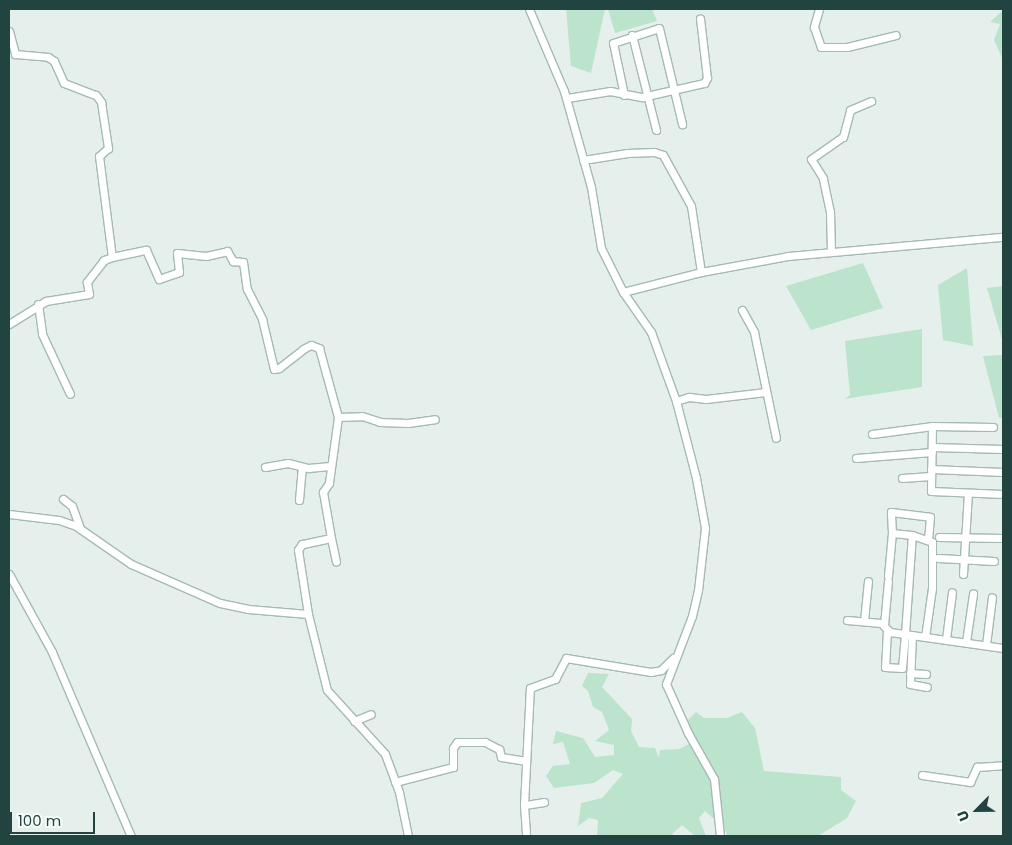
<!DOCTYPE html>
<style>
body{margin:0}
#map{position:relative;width:1012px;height:845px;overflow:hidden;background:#e5f0ec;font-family:Poppins,sans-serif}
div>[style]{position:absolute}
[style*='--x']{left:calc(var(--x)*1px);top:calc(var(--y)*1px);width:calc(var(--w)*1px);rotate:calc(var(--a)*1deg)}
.green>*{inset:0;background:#bce3cc}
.roads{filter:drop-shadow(1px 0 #a6b9b5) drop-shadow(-1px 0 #a6b9b5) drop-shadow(0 1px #a6b9b5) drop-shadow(0 -1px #a6b9b5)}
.street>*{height:7px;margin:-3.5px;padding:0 3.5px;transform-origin:3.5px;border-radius:3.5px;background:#fff}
span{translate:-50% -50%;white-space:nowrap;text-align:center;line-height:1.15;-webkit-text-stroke:4.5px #f6fbf9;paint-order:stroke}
.frame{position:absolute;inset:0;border:10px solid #214440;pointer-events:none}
.north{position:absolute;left:952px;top:785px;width:50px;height:50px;-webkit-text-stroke:4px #f6fbf9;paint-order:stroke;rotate:247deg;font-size:14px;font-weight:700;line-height:20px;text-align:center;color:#214440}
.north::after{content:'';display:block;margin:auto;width:18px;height:22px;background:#214440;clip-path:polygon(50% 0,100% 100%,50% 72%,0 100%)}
.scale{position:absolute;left:10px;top:812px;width:85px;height:22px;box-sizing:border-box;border:2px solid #214440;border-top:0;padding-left:6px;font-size:15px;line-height:18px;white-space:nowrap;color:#214440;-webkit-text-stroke:4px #f6fbf9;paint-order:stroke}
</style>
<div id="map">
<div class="green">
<i style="clip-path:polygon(566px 9px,605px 9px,591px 73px,571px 66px)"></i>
<i style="clip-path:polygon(608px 9px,652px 9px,657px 21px,615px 33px)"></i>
<i style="clip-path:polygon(1003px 10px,1003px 60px,994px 40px,1000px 24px,990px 22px)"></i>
<i style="clip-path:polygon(863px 263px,883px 308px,811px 330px,786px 286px)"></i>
<i style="clip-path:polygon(967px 268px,973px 346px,943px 340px,938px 285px)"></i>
<i style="clip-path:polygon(1003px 286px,1003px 343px,987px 288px)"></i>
<i style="clip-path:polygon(922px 329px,922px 387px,844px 399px,850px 395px,845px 341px)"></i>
<i style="clip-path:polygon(1003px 355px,1003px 418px,999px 418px,983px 356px)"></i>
<i style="clip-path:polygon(588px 673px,609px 674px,602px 687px,632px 719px,631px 731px,639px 747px,655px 748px,659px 758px,660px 750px,679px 749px,689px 744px,688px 720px,696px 712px,704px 718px,727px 718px,742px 712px,755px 728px,764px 771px,841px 777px,841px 790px,856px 801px,847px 818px,818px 836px,727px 836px,725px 829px,705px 811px,699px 818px,706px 836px,695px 836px,682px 825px,672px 834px,674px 836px,597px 836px,598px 820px,589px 818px,578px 826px,581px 803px,602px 798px,623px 774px,613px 770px,594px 783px,554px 788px,546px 776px,553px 766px,570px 764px,563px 742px,553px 744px,556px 731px,583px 738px,595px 757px,614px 755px,614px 745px,595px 741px,609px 730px,602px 712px,593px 707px,588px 691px,582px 686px)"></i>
</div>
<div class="roads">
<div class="street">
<i style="--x:529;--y:9;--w:89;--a:66.9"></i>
<i style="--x:564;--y:91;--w:100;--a:74.3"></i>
<i style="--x:591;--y:187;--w:62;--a:80.7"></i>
<i style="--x:601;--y:248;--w:49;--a:63.4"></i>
<i style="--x:623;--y:292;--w:49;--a:55"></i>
<i style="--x:651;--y:332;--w:73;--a:70.1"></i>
<i style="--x:676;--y:401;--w:80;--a:75.4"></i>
<i style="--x:696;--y:478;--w:51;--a:79.8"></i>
<i style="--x:705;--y:528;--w:62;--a:96.4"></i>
<i style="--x:698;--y:590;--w:27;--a:103"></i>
<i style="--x:692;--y:616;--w:73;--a:110.9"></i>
<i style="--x:666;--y:684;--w:54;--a:65.8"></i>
<i style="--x:688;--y:733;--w:53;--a:60.5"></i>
<i style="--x:714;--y:779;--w:57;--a:84"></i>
<i style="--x:819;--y:9;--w:19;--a:106"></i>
<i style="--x:814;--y:27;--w:21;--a:71"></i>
<i style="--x:821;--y:47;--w:26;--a:0"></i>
<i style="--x:847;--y:47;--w:50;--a:-13.8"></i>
<i style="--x:9;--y:31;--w:24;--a:75"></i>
<i style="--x:15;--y:54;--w:33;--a:5"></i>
<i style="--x:48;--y:57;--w:7;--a:34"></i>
<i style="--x:54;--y:61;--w:24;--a:66"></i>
<i style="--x:64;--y:83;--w:34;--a:21"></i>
<i style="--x:96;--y:95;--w:9;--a:54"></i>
<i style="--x:101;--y:102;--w:47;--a:81.3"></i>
<i style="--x:108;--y:148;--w:12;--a:138"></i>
<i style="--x:99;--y:156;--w:102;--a:82.7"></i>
<i style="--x:112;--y:257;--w:9;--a:159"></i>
<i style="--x:104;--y:260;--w:28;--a:128"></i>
<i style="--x:87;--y:282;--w:12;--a:81"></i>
<i style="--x:89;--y:294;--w:44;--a:170.8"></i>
<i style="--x:46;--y:301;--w:44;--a:148.1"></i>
<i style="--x:632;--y:35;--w:98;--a:75.8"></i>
<i style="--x:624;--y:95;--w:53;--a:-101.9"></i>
<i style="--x:613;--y:43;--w:48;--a:-18.1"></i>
<i style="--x:659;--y:28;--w:99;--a:76.5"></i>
<i style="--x:567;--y:98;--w:44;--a:-9.2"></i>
<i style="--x:610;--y:91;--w:33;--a:11"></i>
<i style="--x:642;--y:97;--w:64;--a:-12.7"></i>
<i style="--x:704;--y:83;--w:6;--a:-59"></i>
<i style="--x:707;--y:78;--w:60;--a:-96.7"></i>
<i style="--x:583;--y:160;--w:45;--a:-9"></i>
<i style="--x:627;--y:153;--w:27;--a:-2"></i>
<i style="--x:654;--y:152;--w:9;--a:18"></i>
<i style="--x:663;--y:155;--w:58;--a:61.2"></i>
<i style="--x:691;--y:206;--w:67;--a:81.4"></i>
<i style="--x:831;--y:252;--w:40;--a:-91.4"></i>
<i style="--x:830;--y:212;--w:35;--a:-102"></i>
<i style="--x:823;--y:178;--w:22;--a:-122"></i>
<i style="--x:811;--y:159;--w:39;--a:-35"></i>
<i style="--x:843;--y:137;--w:28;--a:-75"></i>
<i style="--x:850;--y:110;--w:23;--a:-23"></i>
<i style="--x:112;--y:257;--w:35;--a:-12"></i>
<i style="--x:146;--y:250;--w:32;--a:66"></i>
<i style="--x:159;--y:279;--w:21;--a:-19"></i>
<i style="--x:179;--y:272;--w:19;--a:-96"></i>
<i style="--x:177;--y:253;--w:29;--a:6"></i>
<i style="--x:206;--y:256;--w:22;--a:-13"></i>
<i style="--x:227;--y:251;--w:12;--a:59"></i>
<i style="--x:233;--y:261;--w:10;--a:6"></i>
<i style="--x:243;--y:262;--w:27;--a:82"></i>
<i style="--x:247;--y:289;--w:34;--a:63"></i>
<i style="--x:262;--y:319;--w:51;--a:76.5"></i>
<i style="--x:274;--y:369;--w:5;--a:-11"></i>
<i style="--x:279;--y:368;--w:31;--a:-38"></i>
<i style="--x:303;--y:349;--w:9;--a:-27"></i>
<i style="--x:311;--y:345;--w:9;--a:21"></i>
<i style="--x:319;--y:348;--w:72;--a:74.6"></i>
<i style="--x:338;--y:417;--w:67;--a:97.8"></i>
<i style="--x:329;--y:483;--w:11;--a:124"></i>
<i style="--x:323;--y:492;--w:47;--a:80.1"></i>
<i style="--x:331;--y:538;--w:30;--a:168"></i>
<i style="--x:302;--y:544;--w:7;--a:124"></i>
<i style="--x:298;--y:550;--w:65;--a:81.1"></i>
<i style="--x:623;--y:292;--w:81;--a:-14.4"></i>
<i style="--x:701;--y:272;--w:88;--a:-10.4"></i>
<i style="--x:788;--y:256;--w:216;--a:-5.1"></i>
<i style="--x:38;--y:304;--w:30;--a:82"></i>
<i style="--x:42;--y:334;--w:66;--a:65"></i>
<i style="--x:742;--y:310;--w:25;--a:61"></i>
<i style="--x:754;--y:332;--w:108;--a:78.3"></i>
<i style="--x:676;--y:401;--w:14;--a:-17"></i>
<i style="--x:689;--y:397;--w:17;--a:7"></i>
<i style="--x:706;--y:399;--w:60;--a:-6.7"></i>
<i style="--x:338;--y:417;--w:24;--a:-2"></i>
<i style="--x:362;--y:416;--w:19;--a:18"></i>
<i style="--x:380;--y:422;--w:28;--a:2"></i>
<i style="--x:408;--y:423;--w:27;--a:-8"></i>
<i style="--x:932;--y:426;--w:65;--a:90.9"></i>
<i style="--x:931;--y:491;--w:72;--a:2.4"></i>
<i style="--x:872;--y:434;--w:61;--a:-7.6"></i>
<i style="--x:932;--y:426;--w:61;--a:0.9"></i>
<i style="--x:932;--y:447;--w:71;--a:1.6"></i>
<i style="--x:856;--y:458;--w:76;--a:-4.5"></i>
<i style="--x:265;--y:467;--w:23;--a:-10"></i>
<i style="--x:288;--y:463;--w:21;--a:14"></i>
<i style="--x:308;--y:468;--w:22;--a:-5"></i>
<i style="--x:931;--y:469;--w:72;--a:2.4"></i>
<i style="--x:902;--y:478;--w:29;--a:-4"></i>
<i style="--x:63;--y:499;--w:11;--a:38"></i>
<i style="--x:72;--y:506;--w:23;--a:70"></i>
<i style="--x:299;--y:500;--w:33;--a:-85"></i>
<i style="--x:9;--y:514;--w:50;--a:6.8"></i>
<i style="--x:59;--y:520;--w:18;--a:19"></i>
<i style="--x:76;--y:526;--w:67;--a:34.6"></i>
<i style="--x:131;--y:564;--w:97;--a:23.7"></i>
<i style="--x:220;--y:603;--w:29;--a:12"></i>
<i style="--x:248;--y:609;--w:60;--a:4.8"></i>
<i style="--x:308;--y:614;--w:78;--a:76"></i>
<i style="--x:327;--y:690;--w:86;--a:47.8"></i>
<i style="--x:385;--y:754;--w:40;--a:69.8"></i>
<i style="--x:399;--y:792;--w:45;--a:78.4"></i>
<i style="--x:892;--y:533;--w:21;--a:-93"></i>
<i style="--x:891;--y:512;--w:39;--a:7"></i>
<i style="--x:930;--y:517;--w:22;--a:95"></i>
<i style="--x:939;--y:537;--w:64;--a:0.9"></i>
<i style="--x:331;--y:538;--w:24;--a:78"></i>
<i style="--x:938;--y:558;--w:56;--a:3.1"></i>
<i style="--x:9;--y:574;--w:89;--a:61.1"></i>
<i style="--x:52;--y:652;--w:200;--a:66.8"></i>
<i style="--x:963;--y:574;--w:81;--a:-86.5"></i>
<i style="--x:888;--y:576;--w:43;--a:-84.7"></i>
<i style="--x:892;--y:533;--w:20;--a:6"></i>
<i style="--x:847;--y:620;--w:34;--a:5"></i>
<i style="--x:881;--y:623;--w:13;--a:45"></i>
<i style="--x:890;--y:632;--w:114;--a:8.1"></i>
<i style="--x:864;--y:621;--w:40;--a:-84.3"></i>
<i style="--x:884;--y:625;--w:44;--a:-84.8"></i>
<i style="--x:887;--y:630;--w:37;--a:93"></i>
<i style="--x:885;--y:667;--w:17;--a:3"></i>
<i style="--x:902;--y:668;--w:32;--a:-85"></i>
<i style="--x:905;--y:634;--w:99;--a:-86"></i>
<i style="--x:912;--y:535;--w:21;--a:19"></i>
<i style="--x:932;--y:542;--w:46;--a:90"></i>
<i style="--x:932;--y:588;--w:49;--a:98.1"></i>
<i style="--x:912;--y:635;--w:49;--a:92.3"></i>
<i style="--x:910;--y:684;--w:17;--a:10"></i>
<i style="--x:946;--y:639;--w:47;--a:-82.7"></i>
<i style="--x:966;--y:642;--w:49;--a:-81.7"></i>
<i style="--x:986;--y:645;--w:48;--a:-82.9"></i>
<i style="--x:910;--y:673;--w:16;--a:4"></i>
<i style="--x:354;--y:721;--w:18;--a:-22"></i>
<i style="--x:922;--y:775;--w:49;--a:8.3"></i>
<i style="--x:970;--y:782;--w:17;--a:-65"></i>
<i style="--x:977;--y:767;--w:26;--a:-4"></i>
<i style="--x:395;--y:782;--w:60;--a:-14.5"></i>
<i style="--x:453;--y:767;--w:19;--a:-90"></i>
<i style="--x:453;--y:748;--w:7;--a:-56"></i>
<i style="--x:457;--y:742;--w:28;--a:0"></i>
<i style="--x:485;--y:742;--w:16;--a:27"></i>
<i style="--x:499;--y:749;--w:8;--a:76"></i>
<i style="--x:501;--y:757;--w:24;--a:9"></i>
<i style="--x:544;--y:802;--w:20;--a:171"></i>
<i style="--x:524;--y:805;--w:117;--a:-87.1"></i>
<i style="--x:530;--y:688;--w:27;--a:-20"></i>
<i style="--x:555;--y:679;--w:24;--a:-62"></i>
<i style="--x:566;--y:658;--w:86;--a:9.4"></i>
<i style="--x:651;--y:672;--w:10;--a:-11"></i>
<i style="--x:661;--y:670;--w:17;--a:-45"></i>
<i style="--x:524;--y:805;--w:31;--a:86"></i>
</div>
</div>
<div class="frame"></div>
<div class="north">U</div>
<div class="scale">100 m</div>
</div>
